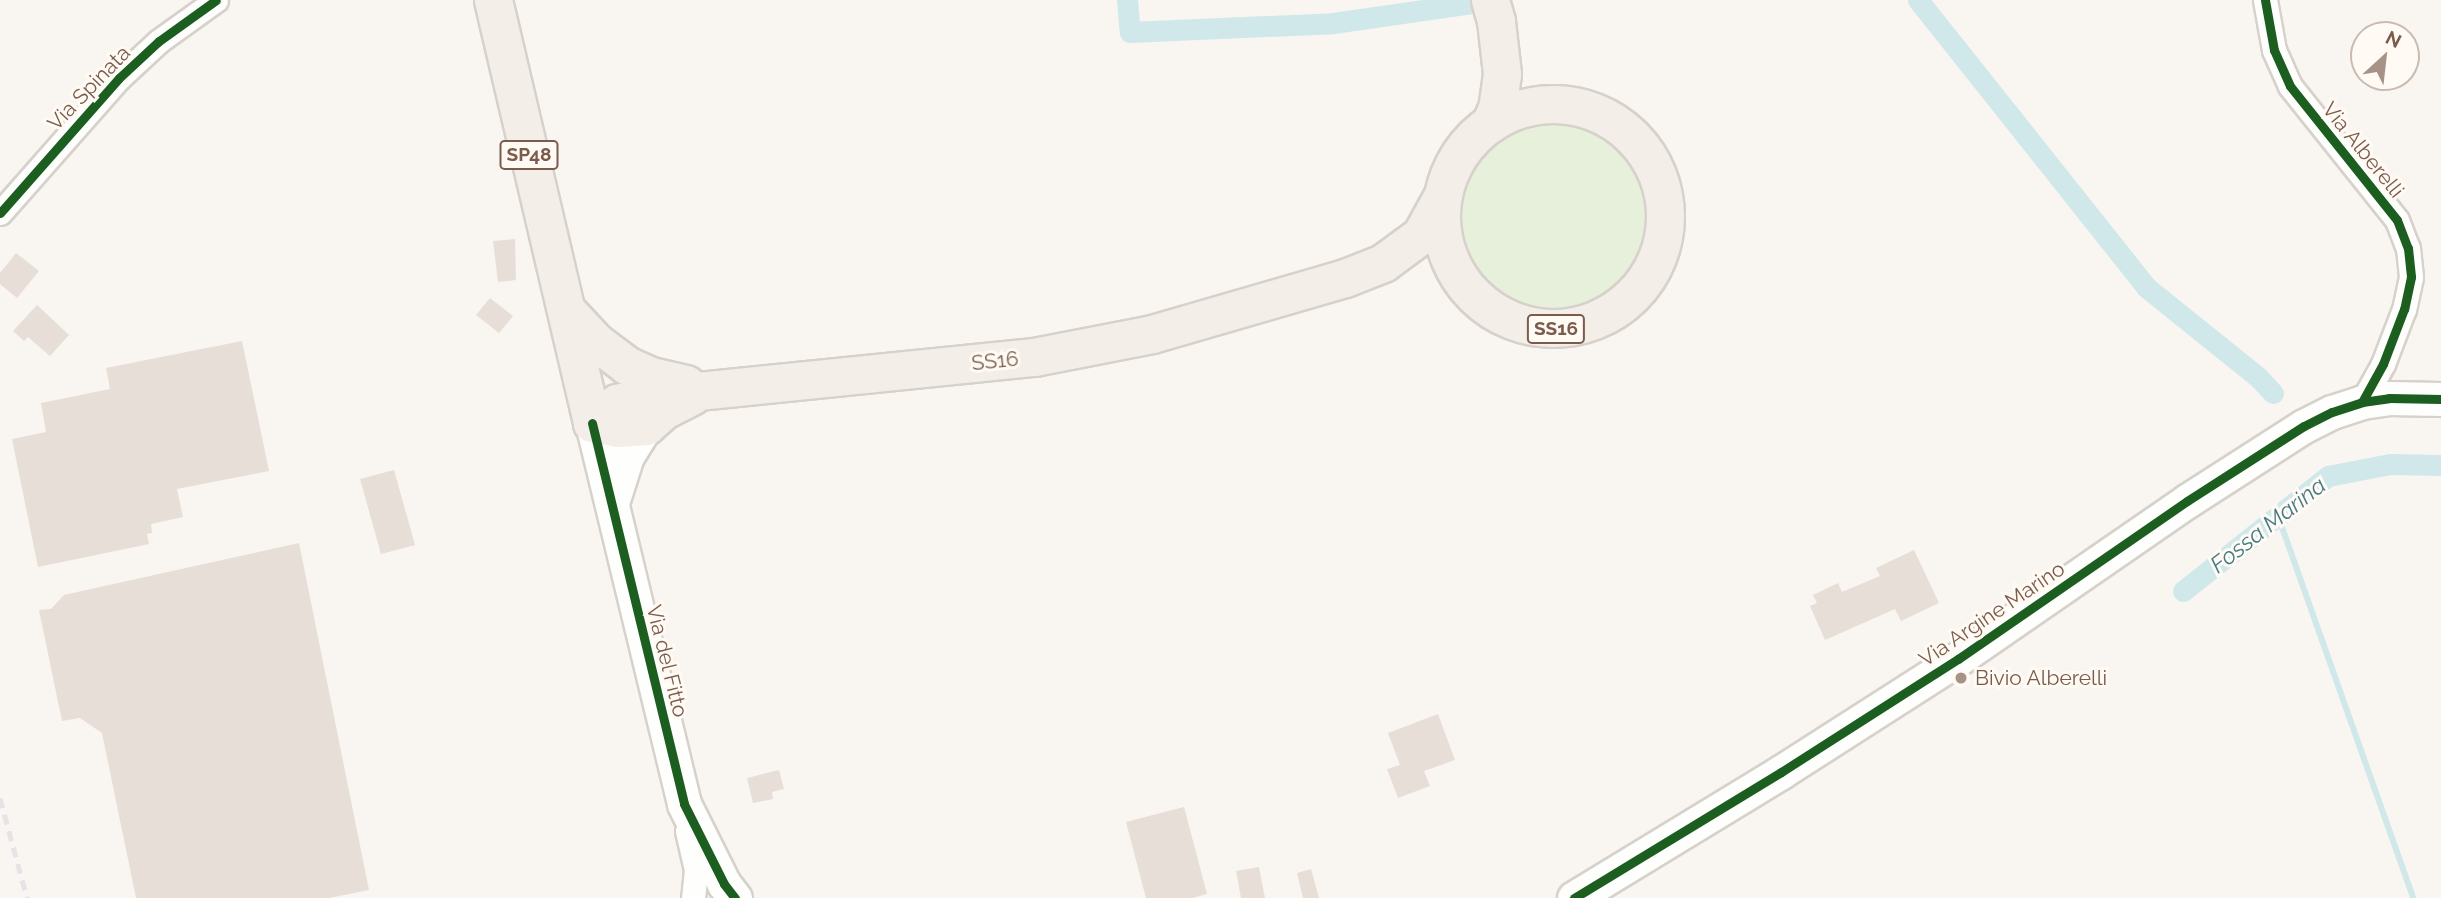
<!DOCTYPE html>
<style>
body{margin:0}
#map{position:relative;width:2441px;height:898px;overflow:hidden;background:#f9f5f0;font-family:Raleway,sans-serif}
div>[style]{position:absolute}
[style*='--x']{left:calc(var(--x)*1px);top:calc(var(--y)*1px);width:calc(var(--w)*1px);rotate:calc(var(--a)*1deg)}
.green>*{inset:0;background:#e7f0db}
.round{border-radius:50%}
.stream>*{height:6px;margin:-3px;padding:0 3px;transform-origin:3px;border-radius:3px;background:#d0e8ea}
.canal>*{height:21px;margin:-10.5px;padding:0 10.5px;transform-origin:10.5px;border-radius:10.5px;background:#d0e8ea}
.building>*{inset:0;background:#e6ded7}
.roads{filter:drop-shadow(2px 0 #d7d1cb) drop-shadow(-2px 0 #d7d1cb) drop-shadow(0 2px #d7d1cb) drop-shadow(0 -2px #d7d1cb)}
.street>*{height:23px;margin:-11.5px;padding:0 11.5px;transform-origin:11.5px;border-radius:11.5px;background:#fefefd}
.secondary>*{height:33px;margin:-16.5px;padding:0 16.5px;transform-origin:16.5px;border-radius:16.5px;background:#fefefd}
.primary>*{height:37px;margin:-18.5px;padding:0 18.5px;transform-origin:18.5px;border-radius:18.5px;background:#f3eee8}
.primary>.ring{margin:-18.5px;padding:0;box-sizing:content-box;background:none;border:37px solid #f3eee8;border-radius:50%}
.rail>*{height:5px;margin-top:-2.5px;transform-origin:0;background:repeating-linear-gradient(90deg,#e6e3e7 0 10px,transparent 0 17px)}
.cycleway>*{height:9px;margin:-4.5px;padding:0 4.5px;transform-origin:4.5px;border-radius:4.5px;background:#1b5e20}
.dots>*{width:19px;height:19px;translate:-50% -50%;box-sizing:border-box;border:4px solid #fffaf3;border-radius:50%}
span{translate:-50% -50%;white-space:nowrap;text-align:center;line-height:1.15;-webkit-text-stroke:6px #fffaf3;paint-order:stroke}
.shield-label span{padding:2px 5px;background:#fffaf3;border:2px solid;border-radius:5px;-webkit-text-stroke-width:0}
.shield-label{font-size:19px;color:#7a5c4d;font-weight:700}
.street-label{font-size:21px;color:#7a5c4d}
.poi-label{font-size:21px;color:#7a5c4d}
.left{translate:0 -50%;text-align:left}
.water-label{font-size:23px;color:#437c86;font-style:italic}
.north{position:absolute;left:2350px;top:21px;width:70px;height:70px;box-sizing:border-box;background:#fffaf3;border:2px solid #cabbb1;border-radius:50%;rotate:27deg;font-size:19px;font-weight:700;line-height:28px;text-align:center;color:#7a5c4d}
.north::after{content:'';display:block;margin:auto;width:24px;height:32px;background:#a69286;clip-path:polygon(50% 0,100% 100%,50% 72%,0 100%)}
</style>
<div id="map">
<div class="green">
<i class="round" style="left:1460px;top:119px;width:190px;height:190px"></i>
</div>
<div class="stream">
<i style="--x:2278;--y:516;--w:405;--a:70.5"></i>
</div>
<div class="canal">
<i style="--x:1127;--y:0;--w:32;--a:85"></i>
<i style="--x:1130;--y:32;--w:203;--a:-2.5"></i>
<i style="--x:1333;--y:23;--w:140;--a:-8.2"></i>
<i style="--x:1918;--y:0;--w:367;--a:51.5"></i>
<i style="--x:2146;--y:287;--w:144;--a:38.8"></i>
<i style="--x:2258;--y:377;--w:22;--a:47"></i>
<i style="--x:2183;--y:591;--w:185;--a:-38.4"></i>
<i style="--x:2328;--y:476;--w:63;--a:-11"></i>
<i style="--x:2390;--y:464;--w:51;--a:1.1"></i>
</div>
<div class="building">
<i style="clip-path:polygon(515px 239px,516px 280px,498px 282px,493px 241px)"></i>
<i style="clip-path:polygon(16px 253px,39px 271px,17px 298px,0 284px,0 273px)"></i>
<i style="clip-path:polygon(490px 298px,513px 316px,499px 333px,476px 315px)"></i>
<i style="clip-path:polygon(37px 305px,69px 335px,50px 356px,28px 337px,24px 341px,13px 331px)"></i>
<i style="clip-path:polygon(242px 341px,269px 471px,177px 489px,183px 517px,151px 524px,152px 533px,147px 534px,149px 544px,38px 567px,12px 439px,46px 432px,41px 403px,110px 389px,106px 368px)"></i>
<i style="clip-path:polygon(394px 470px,415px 545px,381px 554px,360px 479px)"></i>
<i style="clip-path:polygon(299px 543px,369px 890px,329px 898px,136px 898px,102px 733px,80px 718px,62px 721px,39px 610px,51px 609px,64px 595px)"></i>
<i style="clip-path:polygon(1914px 550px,1939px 603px,1901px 621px,1895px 609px,1825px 640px,1810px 606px,1817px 603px,1813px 595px,1838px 583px,1842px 592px,1880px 576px,1876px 568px)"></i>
<i style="clip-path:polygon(1438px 714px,1455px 760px,1424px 771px,1430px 786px,1398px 798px,1387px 769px,1400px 765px,1388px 733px)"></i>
<i style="clip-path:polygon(779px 770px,784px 789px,772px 792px,773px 799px,753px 803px,747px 778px)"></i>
<i style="clip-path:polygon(1184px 807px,1207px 894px,1192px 898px,1146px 898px,1126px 822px)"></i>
<i style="clip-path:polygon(1259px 867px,1265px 898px,1241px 898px,1236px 871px)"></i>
<i style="clip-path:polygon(1311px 869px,1319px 898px,1303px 898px,1297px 873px)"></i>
</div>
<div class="roads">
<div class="street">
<i style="--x:2265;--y:0;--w:51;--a:79.8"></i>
<i style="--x:2274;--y:50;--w:39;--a:66"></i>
<i style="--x:2290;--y:86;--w:171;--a:51.4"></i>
<i style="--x:2397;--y:220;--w:30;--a:69"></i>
<i style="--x:2408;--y:248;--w:29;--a:84"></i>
<i style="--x:2411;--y:277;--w:33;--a:102"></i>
<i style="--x:2404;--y:309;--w:59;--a:110.9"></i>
<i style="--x:2383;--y:364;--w:43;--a:118.9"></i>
<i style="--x:0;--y:213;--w:180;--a:-48.6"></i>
<i style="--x:119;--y:78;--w:54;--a:-42.8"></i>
<i style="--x:159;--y:41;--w:70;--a:-35.7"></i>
<i style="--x:687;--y:831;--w:40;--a:77"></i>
<i style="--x:696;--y:870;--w:28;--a:96"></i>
</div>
<div class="secondary">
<i style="--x:592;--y:423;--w:392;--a:76.4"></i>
<i style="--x:684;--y:804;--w:89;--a:63.4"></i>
<i style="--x:724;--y:884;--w:18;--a:52"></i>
<i style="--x:612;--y:503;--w:49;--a:-72.3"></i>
<i style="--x:627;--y:456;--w:36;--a:-58"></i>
<i style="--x:1574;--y:898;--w:242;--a:-31.3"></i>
<i style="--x:1781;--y:772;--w:210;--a:-32.6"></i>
<i style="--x:1958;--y:659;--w:278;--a:-34.6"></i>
<i style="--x:2187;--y:501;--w:139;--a:-32.7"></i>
<i style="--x:2304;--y:426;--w:31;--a:-27"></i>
<i style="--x:2332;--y:412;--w:32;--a:-18"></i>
<i style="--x:2362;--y:402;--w:27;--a:-8"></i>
<i style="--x:2389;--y:398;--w:52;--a:1.1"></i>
</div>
<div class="primary">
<i style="--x:493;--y:0;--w:434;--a:76.8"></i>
<i style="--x:1490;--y:0;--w:22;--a:74"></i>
<i style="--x:1496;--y:21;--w:53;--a:83.5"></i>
<i style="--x:1502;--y:74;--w:34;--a:98"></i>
<i style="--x:1497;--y:108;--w:17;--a:114"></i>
<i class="ring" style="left:1441px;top:104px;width:187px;height:187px"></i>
<i style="--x:566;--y:310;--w:44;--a:46.8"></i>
<i style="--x:596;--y:342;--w:38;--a:37"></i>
<i style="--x:626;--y:365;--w:27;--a:24"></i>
<i style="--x:651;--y:376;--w:36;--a:13"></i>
<i style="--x:592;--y:423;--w:32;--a:-39"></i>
<i style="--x:617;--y:403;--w:23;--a:-15"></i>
<i style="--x:639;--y:397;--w:397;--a:-5.8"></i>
<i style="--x:1034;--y:357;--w:120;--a:-11"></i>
<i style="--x:1152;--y:334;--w:201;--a:-16.2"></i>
<i style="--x:1345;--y:278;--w:41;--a:-21.5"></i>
<i style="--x:1383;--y:263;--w:47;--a:-36.4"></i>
<i style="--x:1421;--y:235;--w:46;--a:-61.2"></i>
<i style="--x:592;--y:423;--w:26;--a:11"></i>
<i style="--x:618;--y:428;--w:28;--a:-4"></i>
<i style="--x:646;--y:426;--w:24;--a:-42"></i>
<i style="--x:664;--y:410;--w:31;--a:-27"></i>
</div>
</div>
<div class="rail">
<i style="--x:0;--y:798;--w:104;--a:74.9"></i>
</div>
<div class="cycleway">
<i style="--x:2265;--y:0;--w:51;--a:79.8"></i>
<i style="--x:2274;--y:50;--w:39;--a:66"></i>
<i style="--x:2290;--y:86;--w:171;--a:51.4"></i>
<i style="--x:2397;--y:220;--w:30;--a:69"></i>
<i style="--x:2408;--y:248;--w:29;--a:84"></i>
<i style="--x:2411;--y:277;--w:33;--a:102"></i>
<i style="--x:2404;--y:309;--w:59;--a:110.9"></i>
<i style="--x:2383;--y:364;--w:43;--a:118.9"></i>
<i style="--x:0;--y:213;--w:180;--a:-48.6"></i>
<i style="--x:119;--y:78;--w:54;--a:-42.8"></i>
<i style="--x:159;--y:41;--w:70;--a:-35.7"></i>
<i style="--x:592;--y:423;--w:392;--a:76.4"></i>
<i style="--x:684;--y:804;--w:89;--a:63.4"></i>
<i style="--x:724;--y:884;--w:18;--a:52"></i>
<i style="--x:1574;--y:898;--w:242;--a:-31.3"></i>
<i style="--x:1781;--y:772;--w:210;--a:-32.6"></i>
<i style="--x:1958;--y:659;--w:278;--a:-34.6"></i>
<i style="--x:2187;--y:501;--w:139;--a:-32.7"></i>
<i style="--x:2304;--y:426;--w:31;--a:-27"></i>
<i style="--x:2332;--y:412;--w:32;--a:-18"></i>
<i style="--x:2362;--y:402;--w:27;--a:-8"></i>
<i style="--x:2389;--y:398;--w:52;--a:1.1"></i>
</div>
<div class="dots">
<i style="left:1961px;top:678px;background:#a69286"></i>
</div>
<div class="shield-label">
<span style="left:529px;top:155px">SP48</span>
<span style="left:1556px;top:329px">SS16</span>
</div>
<div class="street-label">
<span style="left:89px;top:88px;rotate:-46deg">Via Spinata</span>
<span style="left:2363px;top:150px;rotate:51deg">Via Alberelli</span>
<span style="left:995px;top:361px;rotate:-6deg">SS16</span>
<span style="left:1992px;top:614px;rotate:-34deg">Via Argine Marino</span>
<span style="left:667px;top:661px;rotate:76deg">Via del Fitto</span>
</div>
<div class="poi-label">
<span class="left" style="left:1975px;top:678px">Bivio Alberelli</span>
</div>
<div class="water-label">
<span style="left:2268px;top:525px;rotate:-38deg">Fossa Marina</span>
</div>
<div class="north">N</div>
</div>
